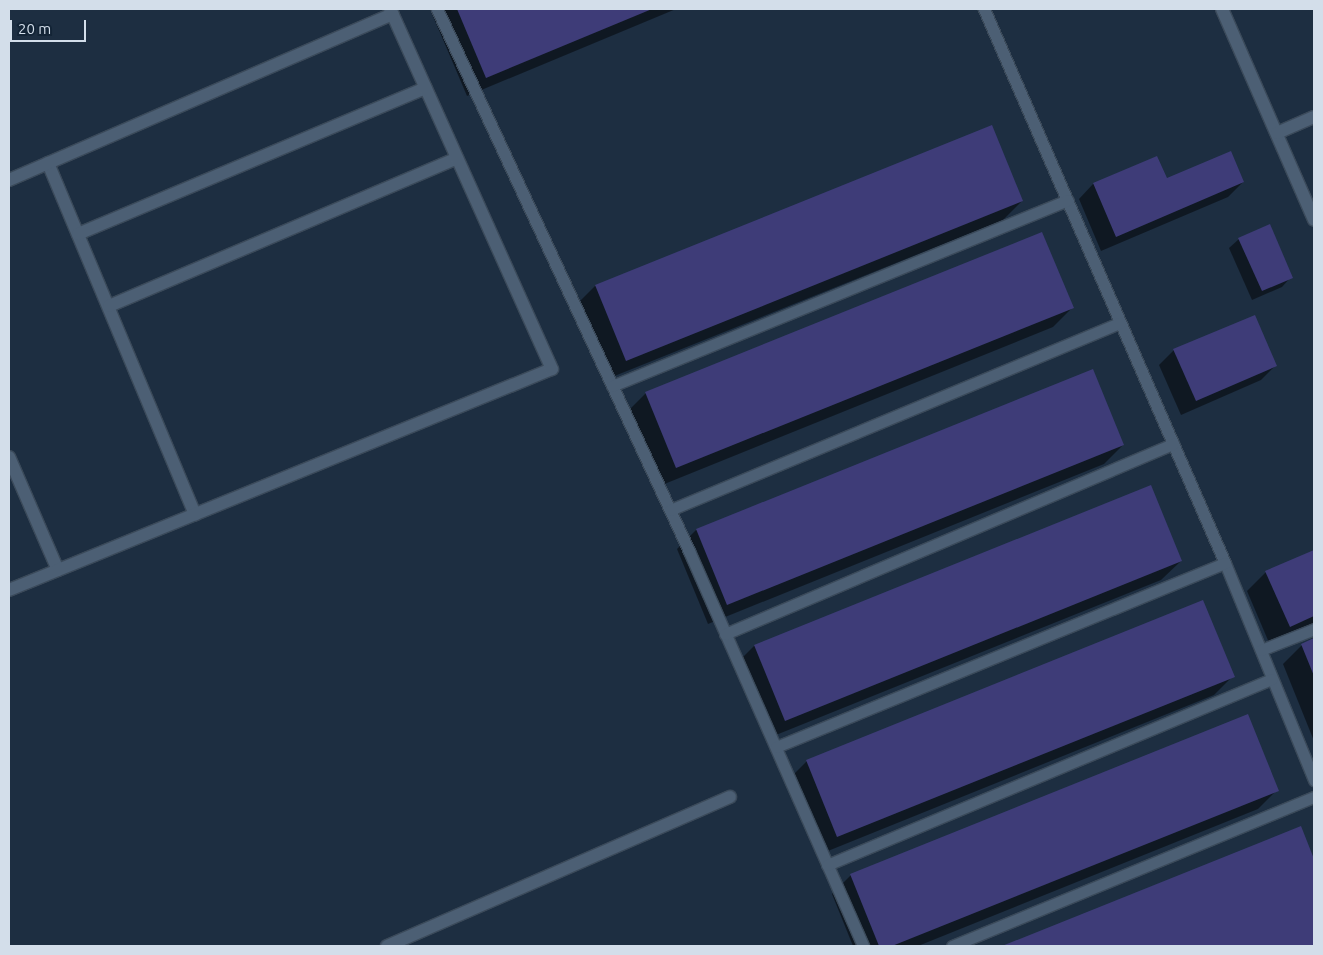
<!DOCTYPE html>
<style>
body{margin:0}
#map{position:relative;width:1323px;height:955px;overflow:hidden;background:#1d2e41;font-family:Ubuntu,sans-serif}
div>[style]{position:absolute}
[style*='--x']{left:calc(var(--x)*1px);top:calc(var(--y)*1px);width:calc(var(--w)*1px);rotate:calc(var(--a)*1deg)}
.shadow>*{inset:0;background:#0007}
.building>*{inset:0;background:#3e3c78}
.roads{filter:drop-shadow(1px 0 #3b4a5a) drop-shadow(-1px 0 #3b4a5a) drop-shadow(0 1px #3b4a5a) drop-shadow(0 -1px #3b4a5a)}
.service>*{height:11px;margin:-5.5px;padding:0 5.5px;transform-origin:5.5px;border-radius:5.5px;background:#4c5f74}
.minor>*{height:12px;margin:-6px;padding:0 6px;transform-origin:6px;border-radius:6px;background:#4c5f74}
span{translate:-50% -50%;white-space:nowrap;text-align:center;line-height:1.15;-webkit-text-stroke:4.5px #132436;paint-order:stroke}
.frame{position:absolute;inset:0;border:10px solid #d3deea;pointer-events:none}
.scale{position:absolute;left:10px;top:20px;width:76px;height:22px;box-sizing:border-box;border:2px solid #d3deea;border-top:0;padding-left:6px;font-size:15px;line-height:18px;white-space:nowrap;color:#d3deea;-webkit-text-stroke:4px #132436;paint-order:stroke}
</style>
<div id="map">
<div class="shadow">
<i style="clip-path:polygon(430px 9px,676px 9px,467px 96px)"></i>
<i style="clip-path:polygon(1156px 157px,1166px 180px,1243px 182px,1228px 197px,1101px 251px,1079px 199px,1093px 184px)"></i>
<i style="clip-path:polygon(1022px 201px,1003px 220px,607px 379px,576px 305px,595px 286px)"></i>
<i style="clip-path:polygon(1239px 239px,1291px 277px,1282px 287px,1252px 300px,1229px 248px)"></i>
<i style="clip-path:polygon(1072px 308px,1053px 327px,657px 487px,627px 412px,646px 393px)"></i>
<i style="clip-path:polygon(1174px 350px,1275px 366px,1261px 380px,1181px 415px,1159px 365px)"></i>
<i style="clip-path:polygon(1123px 445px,1104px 464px,708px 624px,677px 549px,696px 530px)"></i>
<i style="clip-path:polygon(1314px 551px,1314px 626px,1270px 645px,1247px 591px,1266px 572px)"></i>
<i style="clip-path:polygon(1181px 561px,1161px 580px,766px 739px,735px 665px,754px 646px)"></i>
<i style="clip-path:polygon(1314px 640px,1314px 741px,1283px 664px,1302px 645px)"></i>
<i style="clip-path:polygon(1233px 676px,1214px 695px,818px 855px,788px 780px,807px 761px)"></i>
<i style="clip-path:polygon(1277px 790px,1258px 809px,918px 946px,853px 946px,832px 894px,851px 875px)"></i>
<i style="clip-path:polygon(1300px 828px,1314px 862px,1314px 946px,1005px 946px)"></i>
</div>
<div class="building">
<i style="clip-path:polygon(457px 9px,652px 9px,486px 78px)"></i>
<i style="clip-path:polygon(992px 125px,1023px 201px,626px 361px,595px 285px)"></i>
<i style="clip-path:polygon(1231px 151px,1244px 182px,1116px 237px,1093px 183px,1157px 156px,1167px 178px)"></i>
<i style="clip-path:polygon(1270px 224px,1293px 278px,1262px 291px,1238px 238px)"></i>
<i style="clip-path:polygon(1042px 232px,1074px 308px,676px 468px,645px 392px)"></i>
<i style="clip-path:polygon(1255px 315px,1277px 366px,1196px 401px,1173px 349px)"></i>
<i style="clip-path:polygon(1093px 369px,1124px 445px,727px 605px,696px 529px)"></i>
<i style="clip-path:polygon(1151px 485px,1182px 561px,785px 721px,754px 645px)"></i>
<i style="clip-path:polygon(1314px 550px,1314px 616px,1290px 627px,1265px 571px)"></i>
<i style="clip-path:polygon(1203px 600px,1235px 677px,837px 837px,806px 760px)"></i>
<i style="clip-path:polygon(1314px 638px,1314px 676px,1301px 644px)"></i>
<i style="clip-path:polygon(1248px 714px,1279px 791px,892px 946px,879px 946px,850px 874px)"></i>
<i style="clip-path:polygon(1301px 826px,1314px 859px,1314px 946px,1002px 946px)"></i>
</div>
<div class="roads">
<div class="service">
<i style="--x:437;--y:9;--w:598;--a:65.06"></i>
<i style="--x:689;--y:551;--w:432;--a:66.2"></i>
<i style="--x:984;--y:9;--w:604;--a:66.49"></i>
<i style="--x:1225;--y:563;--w:235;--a:67.7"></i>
<i style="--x:612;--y:386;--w:492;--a:-22.2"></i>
<i style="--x:670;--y:510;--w:487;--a:-22.6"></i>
<i style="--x:725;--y:634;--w:487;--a:-23"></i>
<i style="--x:1261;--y:650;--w:57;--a:-21.6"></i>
<i style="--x:776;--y:747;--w:485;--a:-22.3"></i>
<i style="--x:827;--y:865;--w:482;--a:-22.7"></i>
<i style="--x:952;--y:946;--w:391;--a:-22.4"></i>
</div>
<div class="minor">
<i style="--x:1222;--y:9;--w:230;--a:66.4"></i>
<i style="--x:1277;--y:133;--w:40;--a:-23.4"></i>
<i style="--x:48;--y:163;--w:381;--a:67.3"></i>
<i style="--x:9;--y:180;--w:418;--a:-23.4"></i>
<i style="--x:78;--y:234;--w:377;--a:-22.8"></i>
<i style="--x:109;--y:306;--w:378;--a:-23"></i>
<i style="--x:9;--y:457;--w:123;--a:66.6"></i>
<i style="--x:9;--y:590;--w:586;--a:-22.15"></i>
<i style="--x:552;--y:369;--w:395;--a:-114.2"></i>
<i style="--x:387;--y:946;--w:374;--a:-23.5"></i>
</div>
</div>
<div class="frame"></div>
<div class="scale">20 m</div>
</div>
